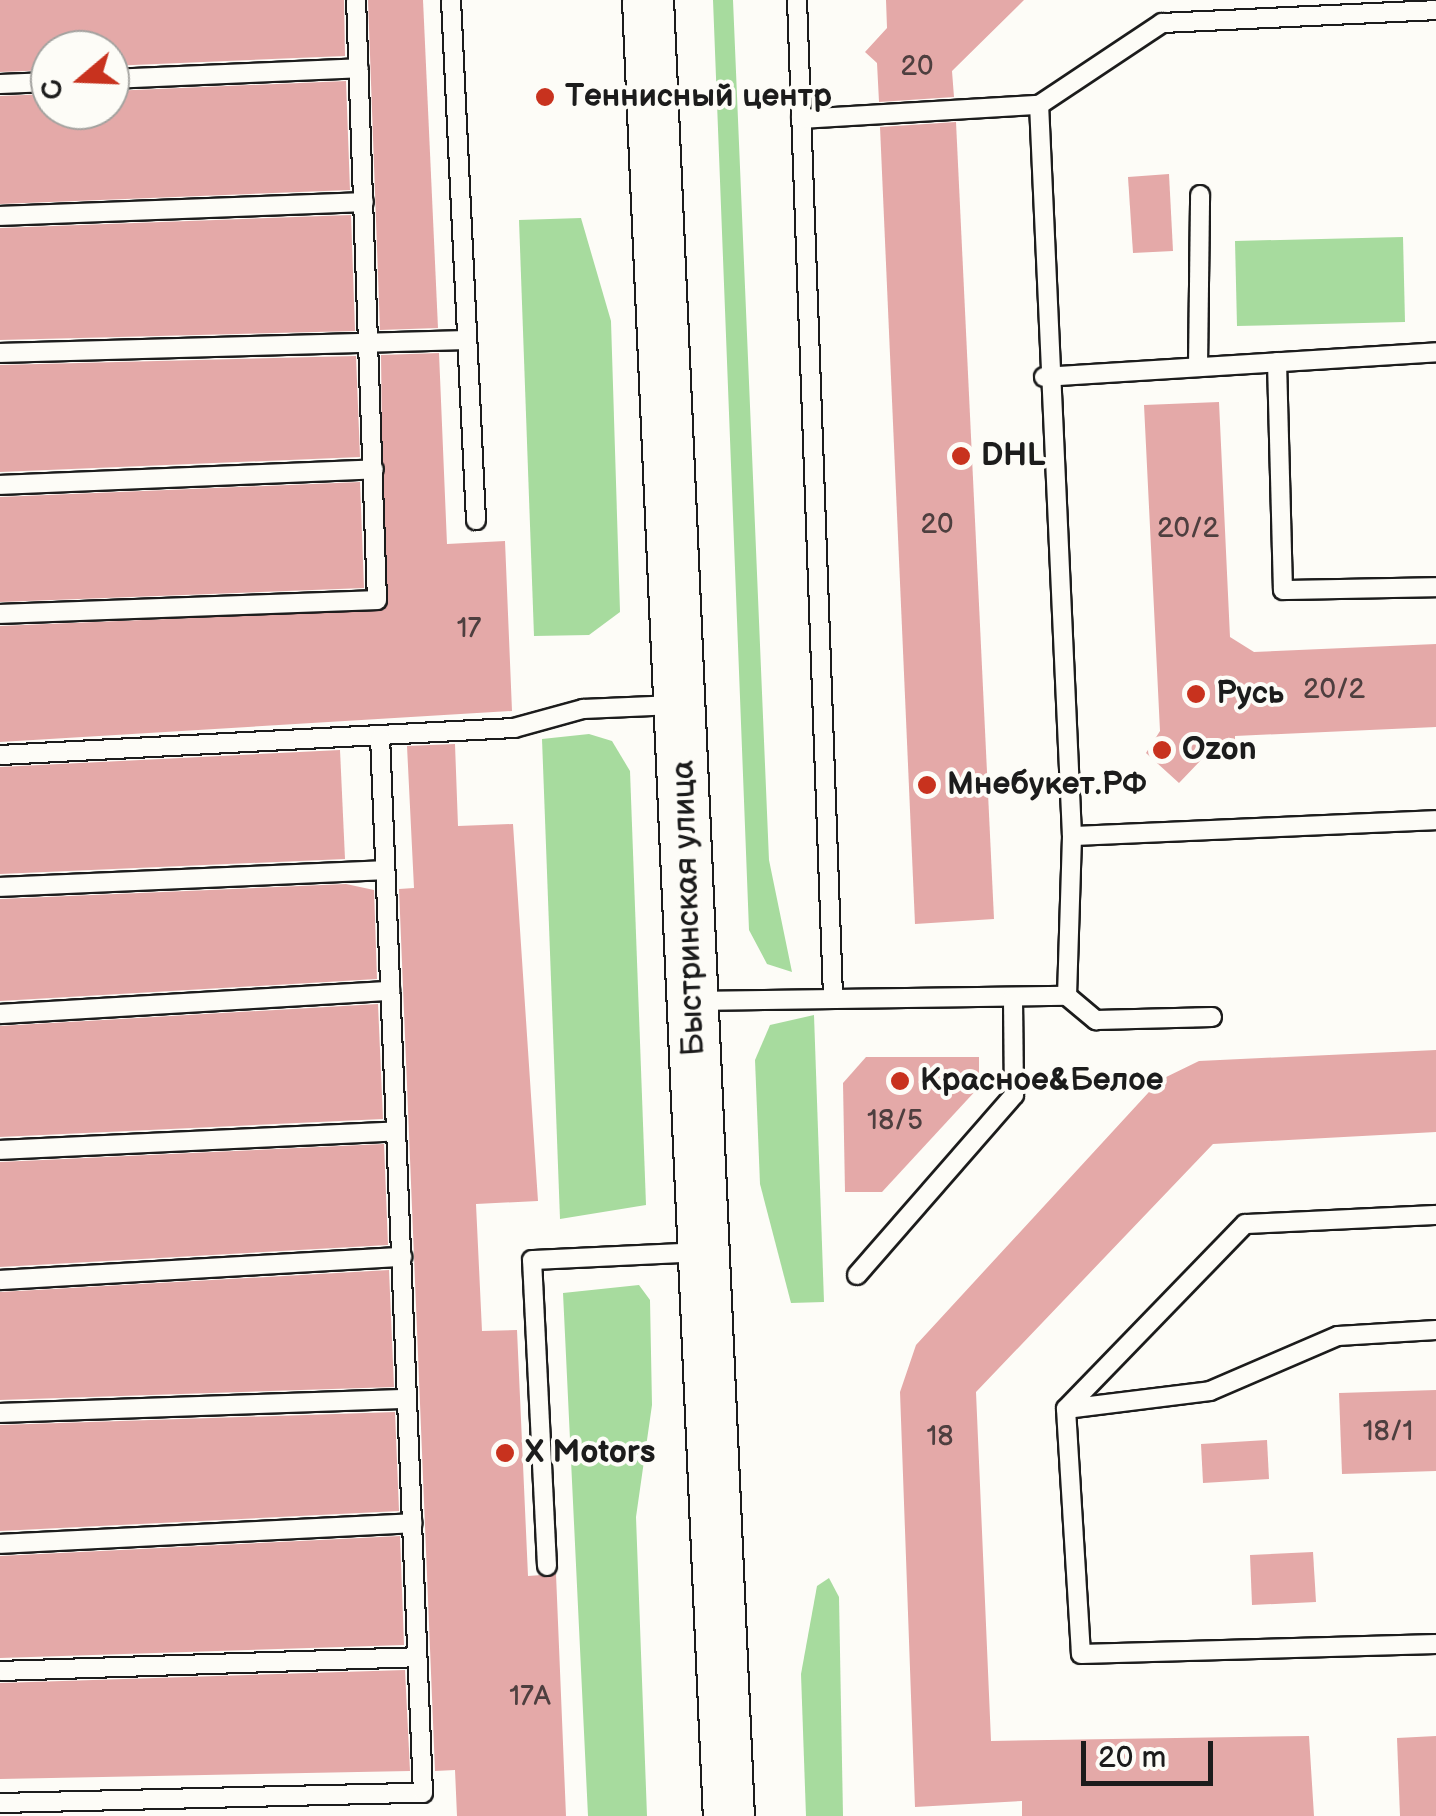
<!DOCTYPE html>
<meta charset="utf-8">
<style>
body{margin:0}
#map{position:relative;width:1436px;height:1816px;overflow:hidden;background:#fdfcf7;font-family:"Balsamiq Sans",sans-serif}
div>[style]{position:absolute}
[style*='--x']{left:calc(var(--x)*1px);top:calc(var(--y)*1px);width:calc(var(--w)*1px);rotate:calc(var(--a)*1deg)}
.green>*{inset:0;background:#a7db9e}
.building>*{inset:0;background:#e4a9a8}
.roads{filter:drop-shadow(2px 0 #1c1c1c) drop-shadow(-2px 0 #1c1c1c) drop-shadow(0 2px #1c1c1c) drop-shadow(0 -2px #1c1c1c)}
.service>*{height:18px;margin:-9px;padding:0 9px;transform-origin:9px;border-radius:9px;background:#fdfcf7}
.secondary>*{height:50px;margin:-25px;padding:0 25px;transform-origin:25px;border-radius:25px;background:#fdfcf7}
.dots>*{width:28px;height:28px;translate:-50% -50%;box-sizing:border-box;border:5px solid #fdfcf7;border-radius:50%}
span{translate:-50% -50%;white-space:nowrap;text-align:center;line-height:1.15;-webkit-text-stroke:8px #fdfcf7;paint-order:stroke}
.number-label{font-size:28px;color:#4e3f3f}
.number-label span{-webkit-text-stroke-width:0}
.poi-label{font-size:32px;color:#1c1c1c;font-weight:700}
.left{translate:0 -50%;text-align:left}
.street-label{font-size:32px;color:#1c1c1c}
.north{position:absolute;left:30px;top:30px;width:100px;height:100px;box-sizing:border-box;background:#fdfcf7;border:2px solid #a3a29f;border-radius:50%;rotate:251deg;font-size:28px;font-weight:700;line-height:40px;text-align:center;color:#1c1c1c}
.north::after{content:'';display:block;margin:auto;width:35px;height:45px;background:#c8321e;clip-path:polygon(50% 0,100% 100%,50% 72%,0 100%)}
.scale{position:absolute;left:1081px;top:1741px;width:132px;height:45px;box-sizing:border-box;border:5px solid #1c1c1c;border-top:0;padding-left:12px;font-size:30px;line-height:35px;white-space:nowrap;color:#1c1c1c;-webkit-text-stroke:8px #fdfcf7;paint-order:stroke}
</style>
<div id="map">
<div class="green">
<i style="clip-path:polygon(713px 0,733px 0,769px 860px,792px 972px,767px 964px,749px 930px)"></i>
<i style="clip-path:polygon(581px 218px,611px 321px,620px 612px,589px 635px,534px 636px,519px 220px)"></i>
<i style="clip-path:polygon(1403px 237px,1405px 322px,1237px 326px,1235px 241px)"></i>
<i style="clip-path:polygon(589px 734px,612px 741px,630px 771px,646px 1205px,560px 1219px,542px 739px)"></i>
<i style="clip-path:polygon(814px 1015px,824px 1302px,791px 1303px,760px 1184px,755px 1060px,770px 1025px)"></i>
<i style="clip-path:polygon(639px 1285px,650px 1300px,652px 1405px,636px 1517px,647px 1816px,588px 1816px,563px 1293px)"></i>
<i style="clip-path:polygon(829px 1578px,839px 1597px,843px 1816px,806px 1816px,801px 1674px,817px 1586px)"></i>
</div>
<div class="building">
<i style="clip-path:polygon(0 0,344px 0,345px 56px,110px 66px,110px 50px,50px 50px,50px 70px,0 72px)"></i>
<i style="clip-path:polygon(368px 0,423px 0,438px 328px,380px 330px)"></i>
<i style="clip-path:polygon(886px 0,1024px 0,952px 71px,954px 97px,879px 102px,877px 63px,865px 52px,887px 28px)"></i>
<i style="clip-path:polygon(346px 81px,350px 190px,0 204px,0 96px,50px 94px,50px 110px,110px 110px,110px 91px)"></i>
<i style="clip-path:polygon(956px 122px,994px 919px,915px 924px,880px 127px)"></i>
<i style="clip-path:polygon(1169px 174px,1173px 251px,1133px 253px,1128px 177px)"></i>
<i style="clip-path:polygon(351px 215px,355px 331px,0 340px,0 228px)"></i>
<i style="clip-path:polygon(439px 353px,447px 544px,505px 541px,512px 711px,0 742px,0 626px,384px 610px,381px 355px)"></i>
<i style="clip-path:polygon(356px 356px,360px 457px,0 472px,0 365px)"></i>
<i style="clip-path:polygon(1219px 402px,1230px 637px,1254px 652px,1436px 644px,1436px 727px,1235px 736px,1235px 758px,1202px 759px,1179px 783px,1146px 753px,1160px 731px,1144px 405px)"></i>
<i style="clip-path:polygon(360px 482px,364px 588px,0 602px,0 497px)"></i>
<i style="clip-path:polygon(455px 744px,458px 826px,513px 824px,538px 1201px,476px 1204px,482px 1331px,517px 1330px,528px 1576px,556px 1574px,566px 1816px,457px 1816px,455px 1770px,435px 1771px,399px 889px,414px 888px,407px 746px)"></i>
<i style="clip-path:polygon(340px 750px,345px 859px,0 874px,0 767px)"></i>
<i style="clip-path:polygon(346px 884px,374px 890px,377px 979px,0 1001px,0 899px)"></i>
<i style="clip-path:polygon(378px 1004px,383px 1119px,0 1137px,0 1026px)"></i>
<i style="clip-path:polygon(1436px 1050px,1436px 1132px,1213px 1144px,976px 1392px,991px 1741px,1309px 1736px,1314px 1816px,1022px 1816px,1022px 1801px,915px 1807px,900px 1392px,916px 1345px,1160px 1080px,1199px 1061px)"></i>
<i style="clip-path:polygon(866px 1057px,979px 1057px,979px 1087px,882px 1192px,845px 1192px,843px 1083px)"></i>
<i style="clip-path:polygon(384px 1144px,388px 1245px,0 1267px,0 1162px)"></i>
<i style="clip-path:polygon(389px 1270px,394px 1387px,0 1400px,0 1292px)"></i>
<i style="clip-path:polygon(1436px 1390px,1436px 1471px,1342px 1474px,1339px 1393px)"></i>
<i style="clip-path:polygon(395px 1412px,399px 1511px,0 1531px,0 1425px)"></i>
<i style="clip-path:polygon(1267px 1440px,1269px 1479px,1203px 1483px,1201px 1444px)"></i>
<i style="clip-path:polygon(400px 1536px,404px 1645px,0 1658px,0 1556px)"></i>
<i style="clip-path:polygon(1313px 1552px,1316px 1602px,1252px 1605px,1250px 1555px)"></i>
<i style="clip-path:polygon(405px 1670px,410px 1771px,0 1779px,0 1683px)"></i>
<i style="clip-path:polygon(1436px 1736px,1436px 1816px,1400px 1816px,1397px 1738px)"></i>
</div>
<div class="roads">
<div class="service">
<i style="--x:451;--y:0;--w:521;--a:87.25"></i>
<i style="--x:797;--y:0;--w:999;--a:87.93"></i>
<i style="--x:110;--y:79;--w:249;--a:-2.5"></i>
<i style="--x:0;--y:84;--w:50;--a:-2.3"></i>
<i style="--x:801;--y:119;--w:238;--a:-3.4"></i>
<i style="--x:1039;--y:105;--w:148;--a:-33.7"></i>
<i style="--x:1162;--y:23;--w:274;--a:-2.7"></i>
<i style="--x:0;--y:216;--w:364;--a:-2.2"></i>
<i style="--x:0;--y:353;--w:467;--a:-1.6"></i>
<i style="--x:1277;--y:362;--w:228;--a:88.5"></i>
<i style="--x:1283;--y:590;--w:153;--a:-1.1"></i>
<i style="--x:1198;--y:367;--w:172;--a:-89.3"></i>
<i style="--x:1044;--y:377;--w:393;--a:-3.6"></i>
<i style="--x:0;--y:485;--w:374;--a:-2.4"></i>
<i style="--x:0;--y:614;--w:377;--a:-2.1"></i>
<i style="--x:377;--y:600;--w:600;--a:-92"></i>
<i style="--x:0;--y:755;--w:515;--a:-3.01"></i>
<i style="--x:514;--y:728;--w:72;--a:-15.4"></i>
<i style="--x:583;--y:709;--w:92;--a:-2.5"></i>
<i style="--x:1072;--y:836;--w:364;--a:-2.5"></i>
<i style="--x:0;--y:887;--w:385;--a:-2.5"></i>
<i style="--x:1067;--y:996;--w:38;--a:40"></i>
<i style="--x:1096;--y:1020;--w:116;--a:-1.5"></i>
<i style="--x:693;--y:1001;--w:374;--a:-0.8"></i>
<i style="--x:1067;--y:996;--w:160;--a:-88.2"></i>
<i style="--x:1072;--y:836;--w:732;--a:-92.58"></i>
<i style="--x:0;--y:1014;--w:391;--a:-3.4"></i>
<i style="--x:0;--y:1150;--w:396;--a:-2.7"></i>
<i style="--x:1436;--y:1215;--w:191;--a:177.3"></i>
<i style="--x:1245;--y:1224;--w:257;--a:134.1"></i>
<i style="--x:1066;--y:1409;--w:245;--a:86.5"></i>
<i style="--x:1081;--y:1654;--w:355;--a:-1.6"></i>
<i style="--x:857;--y:1275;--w:239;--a:-48.9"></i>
<i style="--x:1014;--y:1095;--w:98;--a:-90.6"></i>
<i style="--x:0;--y:1280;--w:403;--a:-3.3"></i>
<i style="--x:1066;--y:1409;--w:145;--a:-7.1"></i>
<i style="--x:1210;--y:1391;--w:139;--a:-23.3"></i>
<i style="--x:1338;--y:1336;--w:98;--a:-3.5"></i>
<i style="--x:0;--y:1413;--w:407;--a:-2"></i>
<i style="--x:0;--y:1544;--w:413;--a:-2.9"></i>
<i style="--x:547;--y:1566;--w:306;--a:-92.8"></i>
<i style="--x:532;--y:1260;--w:167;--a:-2.7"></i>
<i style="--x:0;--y:1671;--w:417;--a:-1.9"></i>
<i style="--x:0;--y:1803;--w:423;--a:-1.4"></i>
<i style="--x:423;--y:1793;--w:1056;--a:-92.33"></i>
</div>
<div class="secondary">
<i style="--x:648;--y:0;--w:1818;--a:87.45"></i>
</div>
</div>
<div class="dots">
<i style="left:545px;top:97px;background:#c8321e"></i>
<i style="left:961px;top:456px;background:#c8321e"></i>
<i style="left:1196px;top:694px;background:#c8321e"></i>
<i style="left:1162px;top:750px;background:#c8321e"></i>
<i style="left:927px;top:785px;background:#c8321e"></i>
<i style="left:900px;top:1081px;background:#c8321e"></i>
<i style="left:505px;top:1453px;background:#c8321e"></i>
</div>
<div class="number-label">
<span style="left:917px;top:67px">20</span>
<span style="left:937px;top:525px">20</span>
<span style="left:1188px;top:529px">20/2</span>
<span style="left:469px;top:629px">17</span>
<span style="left:1334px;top:690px">20/2</span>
<span style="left:895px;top:1121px">18/5</span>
<span style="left:1388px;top:1432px">18/1</span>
<span style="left:940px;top:1437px">18</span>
<span style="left:530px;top:1697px">17А</span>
</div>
<div class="poi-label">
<span class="left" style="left:565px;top:97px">Теннисный центр</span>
<span class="left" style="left:981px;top:456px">DHL</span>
<span class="left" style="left:1216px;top:694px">Русь</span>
<span class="left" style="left:1182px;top:750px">Ozon</span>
<span class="left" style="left:947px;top:785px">Мнебукет.РФ</span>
<span class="left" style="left:920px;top:1081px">Красное&amp;Белое</span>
<span class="left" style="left:525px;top:1453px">X Motors</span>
</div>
<div class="street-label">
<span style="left:689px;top:908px;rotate:-92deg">Быстринская улица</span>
</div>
<div class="north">С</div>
<div class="scale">20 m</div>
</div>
